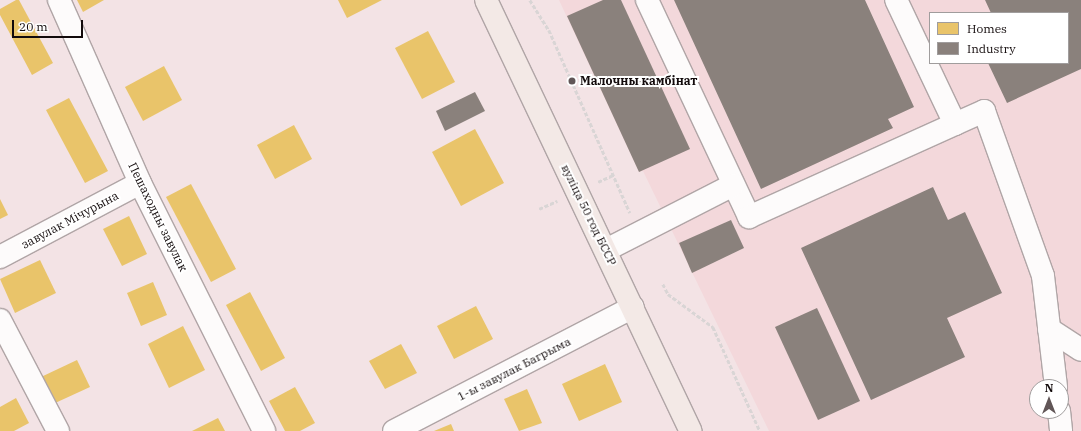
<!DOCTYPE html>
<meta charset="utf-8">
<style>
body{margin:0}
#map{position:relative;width:1081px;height:431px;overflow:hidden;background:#f3e3e5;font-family:"IBM Plex Serif",serif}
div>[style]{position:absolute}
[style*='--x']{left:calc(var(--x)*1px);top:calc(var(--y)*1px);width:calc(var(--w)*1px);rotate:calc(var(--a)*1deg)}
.built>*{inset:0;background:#f3d8db}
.homes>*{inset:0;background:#e9c46a}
.industry>*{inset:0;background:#8a817c}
.path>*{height:2.5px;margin-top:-1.25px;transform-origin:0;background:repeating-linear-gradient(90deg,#d9d5d5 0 4px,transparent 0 6px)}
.roads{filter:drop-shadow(1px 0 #b0a5a6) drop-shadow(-1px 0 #b0a5a6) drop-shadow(0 1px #b0a5a6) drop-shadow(0 -1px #b0a5a6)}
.minor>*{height:22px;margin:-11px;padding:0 11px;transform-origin:11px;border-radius:11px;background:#fdfbfb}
.major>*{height:22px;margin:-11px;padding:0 11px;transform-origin:11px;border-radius:11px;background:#f3e9e6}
.dots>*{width:11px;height:11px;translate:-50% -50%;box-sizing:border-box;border:2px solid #fff;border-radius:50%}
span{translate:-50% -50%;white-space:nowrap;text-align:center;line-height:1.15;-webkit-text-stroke:4px #fff;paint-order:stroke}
.poi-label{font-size:12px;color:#120a0b;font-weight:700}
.left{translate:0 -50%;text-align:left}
.street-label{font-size:12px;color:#120a0b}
.legend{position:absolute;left:929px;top:12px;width:140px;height:52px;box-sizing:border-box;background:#fff;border:1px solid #a09d9d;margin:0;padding:5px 7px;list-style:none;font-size:12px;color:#120a0b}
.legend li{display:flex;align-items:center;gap:8px;height:20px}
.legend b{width:20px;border:1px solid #a09d9d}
.north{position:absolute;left:1029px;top:379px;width:40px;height:40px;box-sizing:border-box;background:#fff;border:1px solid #a09d9d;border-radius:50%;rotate:0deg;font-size:11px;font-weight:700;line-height:16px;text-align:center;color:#120a0b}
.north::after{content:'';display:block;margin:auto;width:14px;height:18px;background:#615657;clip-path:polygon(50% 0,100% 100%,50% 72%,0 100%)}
.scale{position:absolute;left:12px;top:20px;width:71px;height:18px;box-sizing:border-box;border:2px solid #120a0b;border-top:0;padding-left:5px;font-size:12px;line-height:14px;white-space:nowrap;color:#120a0b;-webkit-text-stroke:3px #fff;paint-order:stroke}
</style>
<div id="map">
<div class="built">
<i style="clip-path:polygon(evenodd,559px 0,1081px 0,1081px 431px,769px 431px,643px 171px,639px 172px,559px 0,930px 13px,1068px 13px,1068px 63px,930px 63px,930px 13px,559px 0,1037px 387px,1061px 387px,1061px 411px,1037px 411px,1037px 387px)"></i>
</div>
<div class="homes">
<i style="clip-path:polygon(16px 0,19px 0,53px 63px,32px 75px,0 15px,0 9px)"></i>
<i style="clip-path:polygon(77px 0,104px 0,83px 12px)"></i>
<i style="clip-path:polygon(338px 0,382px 0,347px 18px)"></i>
<i style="clip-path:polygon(428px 31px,455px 82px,422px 99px,395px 48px)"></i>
<i style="clip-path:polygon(164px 66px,182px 100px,143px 121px,125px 87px)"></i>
<i style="clip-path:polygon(69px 98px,108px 171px,85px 183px,46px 110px)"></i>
<i style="clip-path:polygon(294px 125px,312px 159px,275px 179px,257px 145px)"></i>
<i style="clip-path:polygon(475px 129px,504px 183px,461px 206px,432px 152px)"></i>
<i style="clip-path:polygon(191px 184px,236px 269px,211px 282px,166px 197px)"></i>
<i style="clip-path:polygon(0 199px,8px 215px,0 219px)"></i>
<i style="clip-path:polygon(129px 216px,147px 254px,122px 266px,103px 229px)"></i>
<i style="clip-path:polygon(40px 260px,56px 293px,15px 313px,0 279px)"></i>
<i style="clip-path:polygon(153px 282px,167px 315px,141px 326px,127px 293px)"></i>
<i style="clip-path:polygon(250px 292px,285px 358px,261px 371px,226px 305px)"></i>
<i style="clip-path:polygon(476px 306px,493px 339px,454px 359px,437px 326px)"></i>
<i style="clip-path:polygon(183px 326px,205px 370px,169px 388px,148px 344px)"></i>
<i style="clip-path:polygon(401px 344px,417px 373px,385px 389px,369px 361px)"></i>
<i style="clip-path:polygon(77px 360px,90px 387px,53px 404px,41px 377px)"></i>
<i style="clip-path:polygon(605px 364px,622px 402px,579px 421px,562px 384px)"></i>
<i style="clip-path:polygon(295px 387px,315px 423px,300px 431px,285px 431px,269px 401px)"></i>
<i style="clip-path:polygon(527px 389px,542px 423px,519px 431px,504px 399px)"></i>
<i style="clip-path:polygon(16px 398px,29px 423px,14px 431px,0 431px,0 407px)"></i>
<i style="clip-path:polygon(218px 418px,225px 431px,192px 431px)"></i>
<i style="clip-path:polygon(451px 424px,454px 431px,434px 431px)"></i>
</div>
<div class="industry">
<i style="clip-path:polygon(603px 0,621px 0,690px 149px,639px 172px,567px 16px)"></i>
<i style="clip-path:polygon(674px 0,865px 0,914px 107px,888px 119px,893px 128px,761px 189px)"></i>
<i style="clip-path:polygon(985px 0,1081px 0,1081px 69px,1007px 103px,988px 63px,1068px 63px,1068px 13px,991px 13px)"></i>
<i style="clip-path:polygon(475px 92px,485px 111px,445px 131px,436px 111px)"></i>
<i style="clip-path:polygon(933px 187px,948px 220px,965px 212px,1002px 293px,947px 318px,965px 357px,871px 400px,801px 248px)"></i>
<i style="clip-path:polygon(731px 220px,744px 248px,692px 273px,679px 243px)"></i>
<i style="clip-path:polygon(817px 308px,860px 401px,818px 420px,775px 327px)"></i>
</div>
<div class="path">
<i style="--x:530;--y:0;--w:36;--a:58"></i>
<i style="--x:549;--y:30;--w:200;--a:66.1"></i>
<i style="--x:598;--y:182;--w:17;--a:-25"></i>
<i style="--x:539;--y:209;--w:20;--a:-24"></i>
<i style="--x:663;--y:284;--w:11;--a:63"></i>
<i style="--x:668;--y:294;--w:56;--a:36.3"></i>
<i style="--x:713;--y:327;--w:114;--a:65.7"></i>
</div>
<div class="roads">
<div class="minor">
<i style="--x:59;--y:0;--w:200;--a:66.1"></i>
<i style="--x:140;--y:183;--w:277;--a:63.4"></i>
<i style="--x:647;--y:0;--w:240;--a:64.8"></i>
<i style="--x:749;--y:217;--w:226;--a:-24.3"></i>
<i style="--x:955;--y:124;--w:137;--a:-115.4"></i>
<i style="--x:955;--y:124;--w:32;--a:-24"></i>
<i style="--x:984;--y:111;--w:175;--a:70.3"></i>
<i style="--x:1043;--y:276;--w:112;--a:83.3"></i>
<i style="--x:606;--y:250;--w:143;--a:-27.1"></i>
<i style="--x:0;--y:257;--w:158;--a:-27.9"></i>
<i style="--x:0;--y:320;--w:125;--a:62.4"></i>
<i style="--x:1049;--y:329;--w:38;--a:33"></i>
<i style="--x:1059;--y:411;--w:20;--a:84"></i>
<i style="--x:394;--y:431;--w:269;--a:-27.4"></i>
</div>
<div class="major">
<i style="--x:486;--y:0;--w:477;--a:64.6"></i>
</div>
</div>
<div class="dots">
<i style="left:572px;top:81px;background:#615657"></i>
</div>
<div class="poi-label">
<span class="left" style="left:580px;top:81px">Малочны камбінат</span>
</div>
<div class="street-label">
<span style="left:589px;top:215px;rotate:64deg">вуліца 50 год БССР</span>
<span style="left:158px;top:217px;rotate:64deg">Пешаходны завулак</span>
<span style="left:70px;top:220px;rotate:-28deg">завулак Мічурына</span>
<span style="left:514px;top:369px;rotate:-27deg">1-ы завулак Багрыма</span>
</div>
<ul class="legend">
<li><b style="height:11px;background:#e9c46a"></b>Homes</li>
<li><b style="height:11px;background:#8a817c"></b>Industry</li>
</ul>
<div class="north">N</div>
<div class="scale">20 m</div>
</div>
